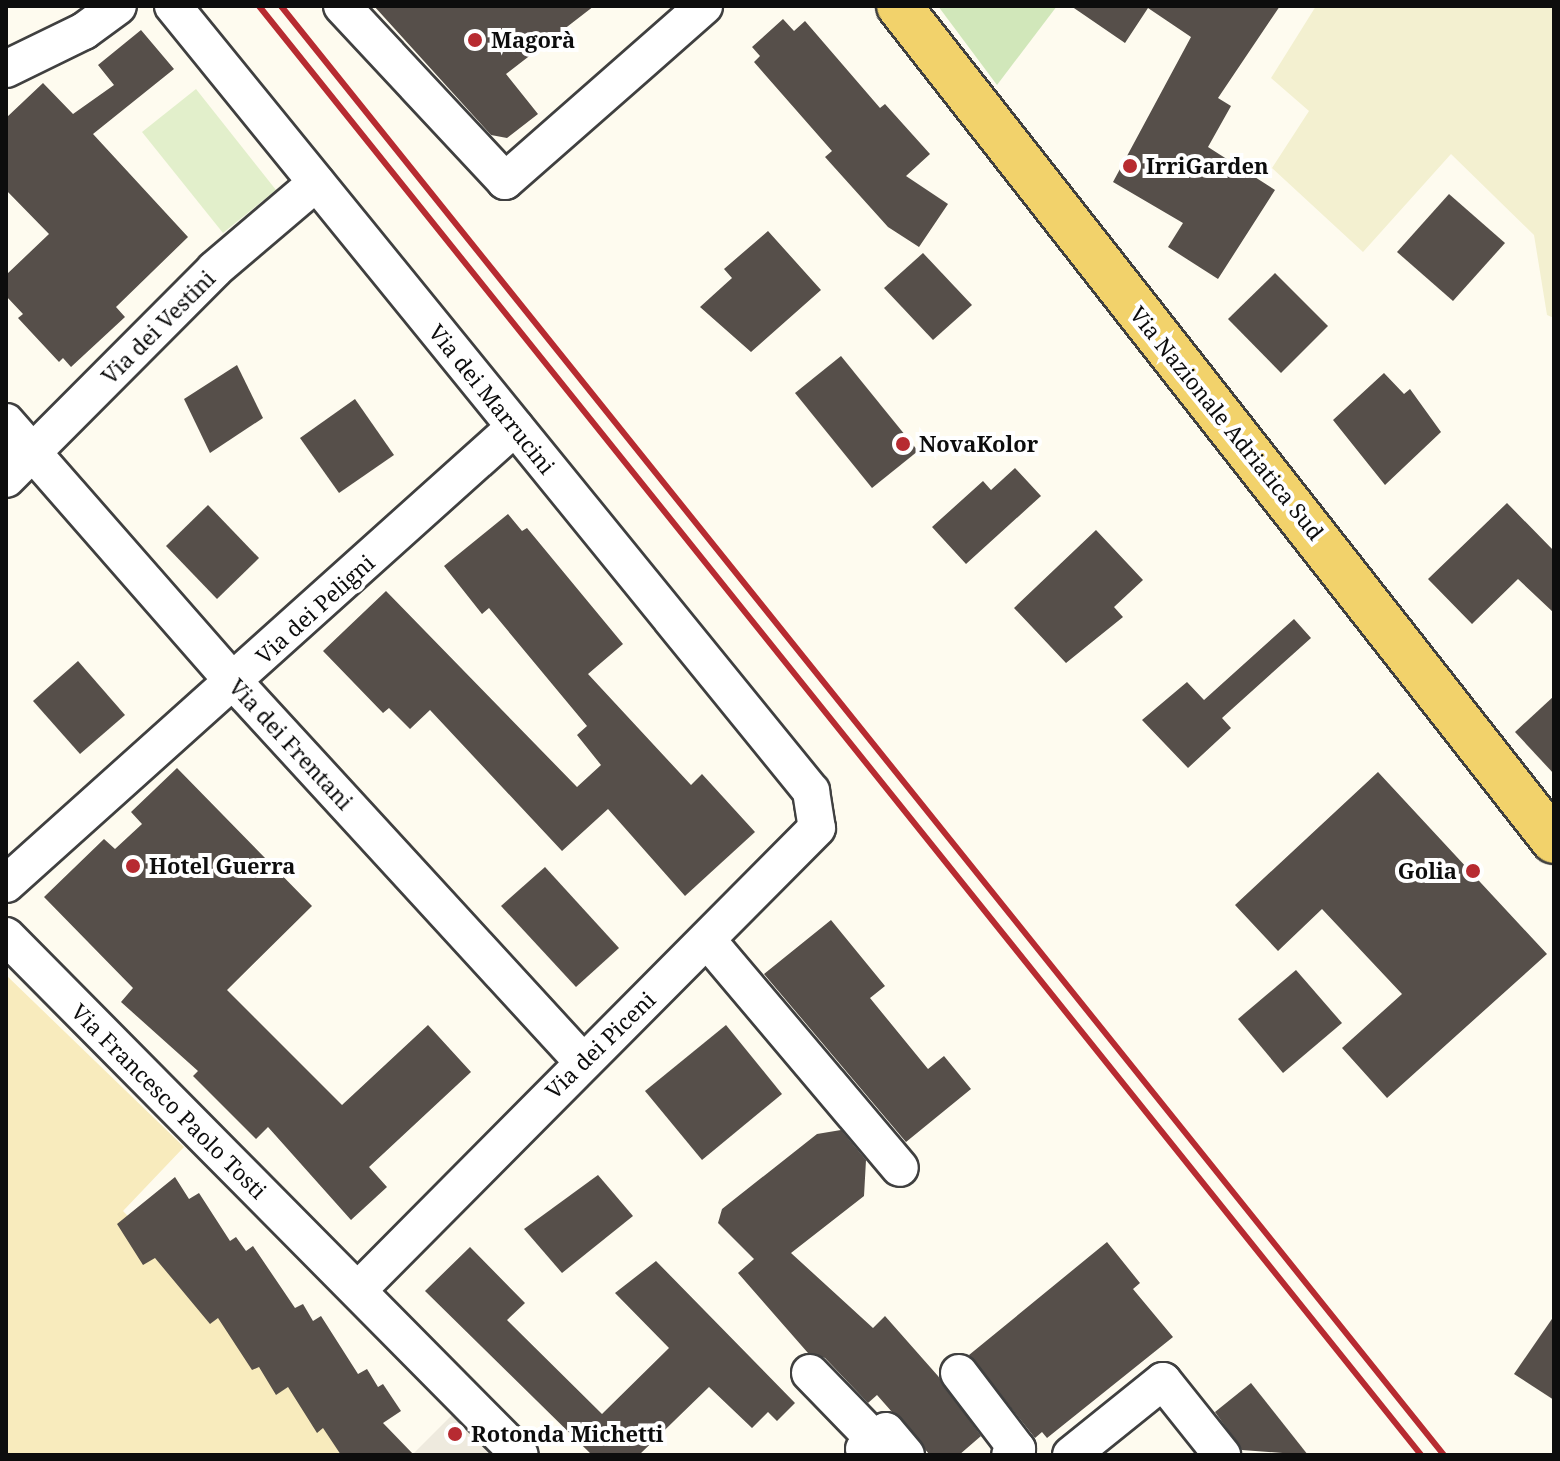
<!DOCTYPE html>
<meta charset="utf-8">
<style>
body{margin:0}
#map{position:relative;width:1560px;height:1461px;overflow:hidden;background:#fefbef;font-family:"Noto Serif",serif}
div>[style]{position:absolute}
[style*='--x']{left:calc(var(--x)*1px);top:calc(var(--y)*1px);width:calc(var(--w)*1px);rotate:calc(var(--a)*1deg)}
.farmland>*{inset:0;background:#f3f0d0}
.green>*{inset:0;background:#d1e7ba}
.sand>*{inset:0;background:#f8ebbd}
.pitch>*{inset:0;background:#e2efcb}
.plaza>*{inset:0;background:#eeeade}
.building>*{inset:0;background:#564f4a}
.roads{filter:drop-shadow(2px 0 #404040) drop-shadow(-2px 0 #404040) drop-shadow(0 2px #404040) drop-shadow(0 -2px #404040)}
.minor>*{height:36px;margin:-18px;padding:0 18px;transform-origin:18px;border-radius:18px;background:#fff}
.major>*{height:44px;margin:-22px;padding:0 22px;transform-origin:22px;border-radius:22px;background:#f2d26b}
.rail>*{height:6px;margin:-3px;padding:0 3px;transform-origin:3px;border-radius:3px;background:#b72b31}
.dots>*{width:22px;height:22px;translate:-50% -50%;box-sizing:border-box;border:4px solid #fff;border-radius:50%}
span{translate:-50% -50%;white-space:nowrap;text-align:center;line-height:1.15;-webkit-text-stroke:8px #fff;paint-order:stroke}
.poi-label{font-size:22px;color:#0d0d0d;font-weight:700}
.left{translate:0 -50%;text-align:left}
.right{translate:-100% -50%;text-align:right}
.street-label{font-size:22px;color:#0d0d0d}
.frame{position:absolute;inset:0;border:8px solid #0d0d0d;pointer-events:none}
</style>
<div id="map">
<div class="farmland">
<i style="clip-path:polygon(1316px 6px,1554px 6px,1554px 318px,1547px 315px,1534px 235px,1451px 154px,1363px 252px,1272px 168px,1309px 111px,1271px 78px)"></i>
</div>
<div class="green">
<i style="clip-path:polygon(938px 6px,1057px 6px,997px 85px)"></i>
</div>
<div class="sand">
<i style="clip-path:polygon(6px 975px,184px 1147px,123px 1211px,358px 1455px,6px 1455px)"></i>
</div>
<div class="pitch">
<i style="clip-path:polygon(196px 89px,276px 190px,223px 233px,142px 132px)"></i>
</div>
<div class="plaza">
<i style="clip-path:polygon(455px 1412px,497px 1455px,412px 1455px)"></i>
</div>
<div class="building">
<i style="clip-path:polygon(374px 6px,594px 6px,506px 74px,538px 114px,507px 138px,491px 135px)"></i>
<i style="clip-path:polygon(1071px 6px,1280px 6px,1218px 98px,1231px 106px,1208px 147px,1275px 190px,1218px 279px,1168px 247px,1183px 223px,1113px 182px,1191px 37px,1148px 8px,1125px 43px)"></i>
<i style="clip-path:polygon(783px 19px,794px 31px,805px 21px,880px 108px,885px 104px,930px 154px,906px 176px,948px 204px,919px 247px,888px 227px,825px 157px,832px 151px,754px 62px,760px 56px,752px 47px)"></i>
<i style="clip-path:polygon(141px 30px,174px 69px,93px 134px,188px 237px,116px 307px,125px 317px,71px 367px,63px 358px,59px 362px,18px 318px,23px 314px,6px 296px,6px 275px,49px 234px,6px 190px,6px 118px,43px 83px,73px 114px,114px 85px,98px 65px)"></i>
<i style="clip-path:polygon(1449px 194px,1505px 243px,1453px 301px,1397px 252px)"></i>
<i style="clip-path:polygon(768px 231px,821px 290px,751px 352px,700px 307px,732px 278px,724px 269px)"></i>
<i style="clip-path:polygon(923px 253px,972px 305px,933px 340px,884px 288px)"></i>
<i style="clip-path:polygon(1275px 273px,1328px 326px,1281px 373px,1228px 319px)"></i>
<i style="clip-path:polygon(841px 356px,918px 451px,872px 488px,795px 393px)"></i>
<i style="clip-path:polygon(237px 365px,263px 418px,210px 453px,184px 399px)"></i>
<i style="clip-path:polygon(1384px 373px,1404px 394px,1410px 389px,1441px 432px,1385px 485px,1333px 420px)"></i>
<i style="clip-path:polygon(355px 399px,394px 455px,339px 493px,300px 438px)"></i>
<i style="clip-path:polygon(1015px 468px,1041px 496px,966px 564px,932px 527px,983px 481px,991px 490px)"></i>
<i style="clip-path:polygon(1507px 503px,1554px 551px,1554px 613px,1518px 579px,1472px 624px,1428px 579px)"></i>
<i style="clip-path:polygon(208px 505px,259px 558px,217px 599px,166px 546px)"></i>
<i style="clip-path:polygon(508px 514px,522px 531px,527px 528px,623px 644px,588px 674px,691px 785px,702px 774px,755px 832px,685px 896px,608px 809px,562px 851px,430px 710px,410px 729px,389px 708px,383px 713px,323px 651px,386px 591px,577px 787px,601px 765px,577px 735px,587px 726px,489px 608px,482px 614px,444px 566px)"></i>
<i style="clip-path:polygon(1096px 530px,1143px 580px,1114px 607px,1123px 617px,1066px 663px,1014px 608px)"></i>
<i style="clip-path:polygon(1294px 619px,1311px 638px,1222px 718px,1231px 728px,1188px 768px,1142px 720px,1187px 682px,1204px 700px)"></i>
<i style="clip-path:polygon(78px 661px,125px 715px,80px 754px,33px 701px)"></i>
<i style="clip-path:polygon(1554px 696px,1554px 774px,1515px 732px)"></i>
<i style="clip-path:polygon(177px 768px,312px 906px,227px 990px,342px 1105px,428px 1025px,471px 1072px,369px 1167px,387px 1187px,351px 1220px,268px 1127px,256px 1139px,193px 1076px,198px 1071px,121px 1002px,133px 988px,44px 897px,104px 839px,115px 849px,142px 824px,131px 812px)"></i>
<i style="clip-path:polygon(1378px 772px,1547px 954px,1387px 1098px,1342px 1048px,1402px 994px,1322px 909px,1278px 951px,1235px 905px)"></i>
<i style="clip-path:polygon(545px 867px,619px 948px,576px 987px,501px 906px)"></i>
<i style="clip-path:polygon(831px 920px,885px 986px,870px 998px,928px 1069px,944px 1056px,971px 1089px,906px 1142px,764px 974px)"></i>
<i style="clip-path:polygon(1296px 970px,1342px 1023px,1283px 1073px,1238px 1019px)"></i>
<i style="clip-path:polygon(726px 1025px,782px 1094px,702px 1160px,645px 1091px)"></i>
<i style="clip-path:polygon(841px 1130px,866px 1160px,864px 1196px,791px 1253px,873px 1328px,885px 1316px,938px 1376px,981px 1436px,959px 1455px,930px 1455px,877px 1395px,868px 1403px,825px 1358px,808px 1353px,738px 1273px,754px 1259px,718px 1223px,722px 1209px,817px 1134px)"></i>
<i style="clip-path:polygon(598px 1175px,633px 1216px,562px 1273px,524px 1229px)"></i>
<i style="clip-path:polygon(175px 1177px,189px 1199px,199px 1193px,230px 1241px,236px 1237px,246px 1251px,253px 1246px,295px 1308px,303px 1304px,313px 1321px,321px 1316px,358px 1374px,367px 1369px,378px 1387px,383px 1384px,401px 1411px,383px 1423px,414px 1455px,341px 1455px,323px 1428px,317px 1433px,288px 1387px,276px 1395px,259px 1367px,252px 1370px,218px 1318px,210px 1324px,155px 1258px,143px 1265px,117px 1224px)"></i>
<i style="clip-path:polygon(1107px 1242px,1140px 1283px,1133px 1289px,1173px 1337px,1047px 1438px,1042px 1432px,1035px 1438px,969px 1355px)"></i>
<i style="clip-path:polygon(470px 1247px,525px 1303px,507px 1320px,602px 1414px,669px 1348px,615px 1293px,656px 1261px,795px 1403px,777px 1421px,768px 1412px,752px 1428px,709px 1387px,639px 1455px,592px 1455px,425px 1291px)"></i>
<i style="clip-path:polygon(1554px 1316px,1554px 1400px,1514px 1374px)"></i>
<i style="clip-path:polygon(1251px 1383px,1308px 1455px,1242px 1450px,1215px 1412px)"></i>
</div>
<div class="roads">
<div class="minor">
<i style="--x:173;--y:6;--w:1012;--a:50.9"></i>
<i style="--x:811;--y:791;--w:37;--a:81"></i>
<i style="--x:817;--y:828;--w:651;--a:134.81"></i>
<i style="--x:342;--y:6;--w:239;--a:47"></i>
<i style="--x:505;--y:181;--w:265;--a:-41.3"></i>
<i style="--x:6;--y:69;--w:87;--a:-26"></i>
<i style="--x:84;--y:31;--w:42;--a:-36.3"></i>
<i style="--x:6;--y:422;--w:346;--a:48.8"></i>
<i style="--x:234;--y:682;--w:515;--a:47.44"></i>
<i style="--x:6;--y:479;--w:296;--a:-45.1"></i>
<i style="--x:215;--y:269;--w:133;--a:-40.4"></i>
<i style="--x:6;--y:884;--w:684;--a:-41.92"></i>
<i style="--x:6;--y:936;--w:730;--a:45.28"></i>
<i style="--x:708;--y:941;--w:297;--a:49.8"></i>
<i style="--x:810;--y:1373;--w:93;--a:45.9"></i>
<i style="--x:959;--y:1373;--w:96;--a:52.7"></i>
<i style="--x:1017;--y:1449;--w:9;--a:139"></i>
<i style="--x:864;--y:1449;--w:28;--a:-39"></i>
<i style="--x:886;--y:1431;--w:31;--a:50"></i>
<i style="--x:1071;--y:1455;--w:118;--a:-38.8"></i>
<i style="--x:1163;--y:1381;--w:95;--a:51.4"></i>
</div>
<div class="major">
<i style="--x:899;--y:6;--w:1061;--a:51.89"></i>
</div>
</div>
<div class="rail">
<i style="--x:259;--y:6;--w:1857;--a:51.27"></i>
<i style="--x:281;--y:6;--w:1858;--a:51.25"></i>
</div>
<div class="dots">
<i style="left:475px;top:40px;background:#b72b31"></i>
<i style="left:1130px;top:166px;background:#b72b31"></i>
<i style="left:903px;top:444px;background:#b72b31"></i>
<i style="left:133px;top:866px;background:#b72b31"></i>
<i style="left:1473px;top:871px;background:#b72b31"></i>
<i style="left:455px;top:1434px;background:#b72b31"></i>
</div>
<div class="poi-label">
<span class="left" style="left:491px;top:40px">Magorà</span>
<span class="left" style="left:1146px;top:166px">IrriGarden</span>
<span class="left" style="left:919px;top:444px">NovaKolor</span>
<span class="left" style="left:149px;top:866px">Hotel Guerra</span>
<span class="right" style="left:1457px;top:871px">Golia</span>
<span class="left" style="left:471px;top:1434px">Rotonda Michetti</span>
</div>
<div class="street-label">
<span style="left:158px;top:327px;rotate:-45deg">Via dei Vestini</span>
<span style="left:492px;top:399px;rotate:51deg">Via dei Marrucini</span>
<span style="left:1227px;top:423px;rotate:51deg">Via Nazionale Adriatica Sud</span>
<span style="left:315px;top:609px;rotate:-42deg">Via dei Peligni</span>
<span style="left:291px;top:744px;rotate:47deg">Via dei Frentani</span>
<span style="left:600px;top:1045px;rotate:-44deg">Via dei Piceni</span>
<span style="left:169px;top:1101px;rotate:45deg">Via Francesco Paolo Tosti</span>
</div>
<div class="frame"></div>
</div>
